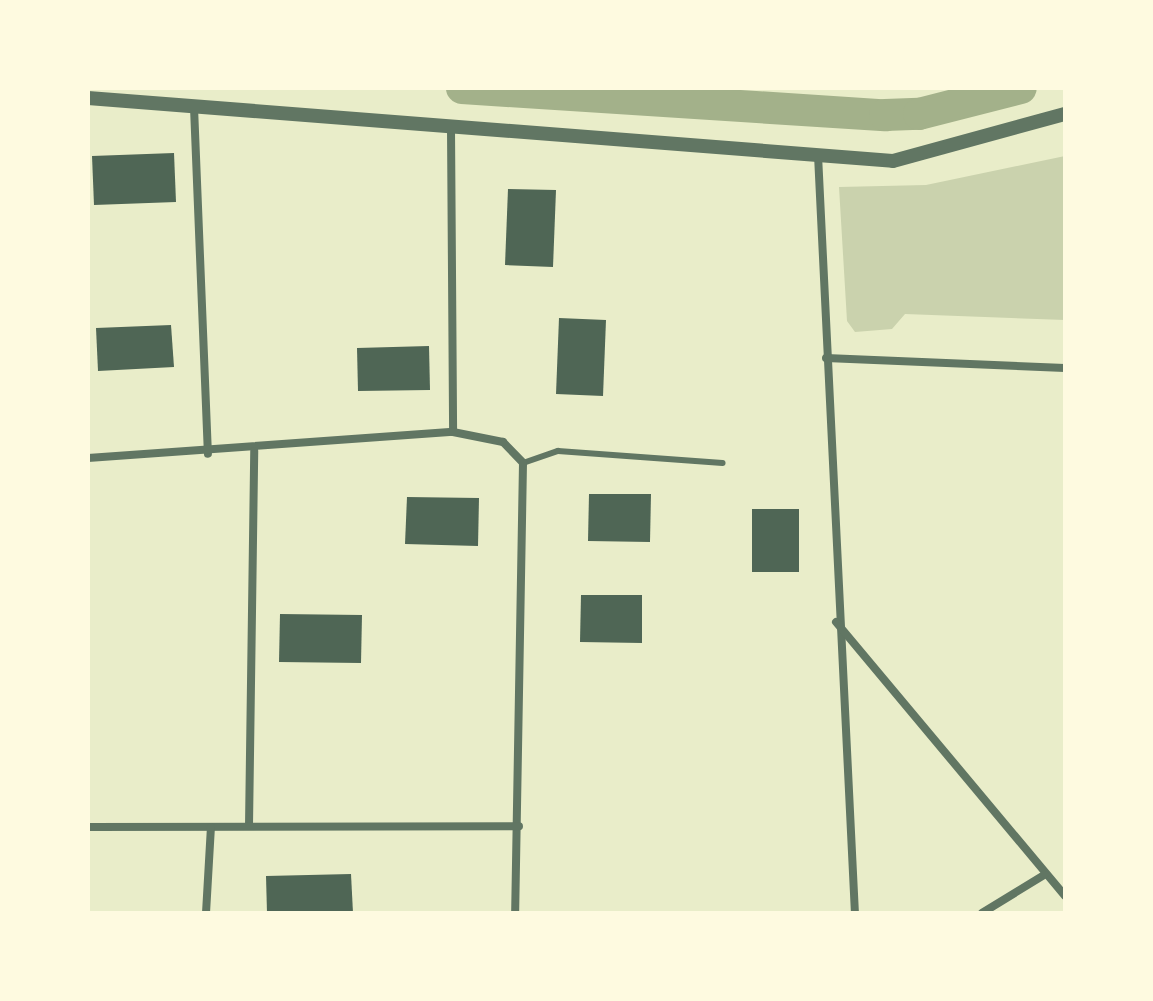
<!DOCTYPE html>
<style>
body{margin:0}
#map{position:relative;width:1153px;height:1001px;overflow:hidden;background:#e9edc9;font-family:Barlow,sans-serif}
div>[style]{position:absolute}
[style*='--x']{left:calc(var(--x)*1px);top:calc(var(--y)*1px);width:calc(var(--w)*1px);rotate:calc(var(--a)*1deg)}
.green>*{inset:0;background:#cad2ad}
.canal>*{height:32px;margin:-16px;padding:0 16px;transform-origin:16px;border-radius:16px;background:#a3b18a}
.building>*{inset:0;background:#4f6655}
.service>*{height:6px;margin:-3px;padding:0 3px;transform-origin:3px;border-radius:3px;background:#617663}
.minor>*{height:8px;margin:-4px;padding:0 4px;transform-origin:4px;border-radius:4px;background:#617663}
.tertiary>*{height:14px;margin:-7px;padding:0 7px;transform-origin:7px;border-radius:7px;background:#617663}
span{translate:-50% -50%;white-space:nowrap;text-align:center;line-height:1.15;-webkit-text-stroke:8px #fefae0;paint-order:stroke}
.frame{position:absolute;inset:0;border:90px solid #fefae0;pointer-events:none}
</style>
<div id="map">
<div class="green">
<i style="clip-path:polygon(1065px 156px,1065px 320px,905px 314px,892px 329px,855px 332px,847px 321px,839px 187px,926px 185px)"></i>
</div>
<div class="canal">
<i style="--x:462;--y:88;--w:424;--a:3.7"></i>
<i style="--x:885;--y:115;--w:34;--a:-2"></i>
<i style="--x:919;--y:114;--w:105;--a:-14.3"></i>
</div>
<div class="building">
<i style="clip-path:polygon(174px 153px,176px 202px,94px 205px,92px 156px)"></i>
<i style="clip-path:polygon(508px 189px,556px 190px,553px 267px,505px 265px)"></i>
<i style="clip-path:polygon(559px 318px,606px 320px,603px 396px,556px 394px)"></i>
<i style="clip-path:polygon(171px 325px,174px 367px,98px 371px,96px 328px)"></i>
<i style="clip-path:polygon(429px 346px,430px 390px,358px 391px,357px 348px)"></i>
<i style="clip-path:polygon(589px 494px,651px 494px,650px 542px,588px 541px)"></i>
<i style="clip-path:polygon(407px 497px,479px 498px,478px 546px,405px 544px)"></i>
<i style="clip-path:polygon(752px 509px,799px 509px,799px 572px,752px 572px)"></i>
<i style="clip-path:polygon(581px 595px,642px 595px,642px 643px,580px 642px)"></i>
<i style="clip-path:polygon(280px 614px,362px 615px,361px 663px,279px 662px)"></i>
<i style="clip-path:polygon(351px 874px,353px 913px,267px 913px,266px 876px)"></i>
</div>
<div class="service">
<i style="--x:523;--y:463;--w:37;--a:-19"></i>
<i style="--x:558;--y:451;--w:165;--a:4.2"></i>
</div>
<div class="minor">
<i style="--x:194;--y:107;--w:347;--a:87.7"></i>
<i style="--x:451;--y:129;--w:303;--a:89.6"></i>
<i style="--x:818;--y:155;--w:759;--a:87.21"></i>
<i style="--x:826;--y:358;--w:239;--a:2.4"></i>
<i style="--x:88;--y:458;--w:366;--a:-4.1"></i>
<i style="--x:453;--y:432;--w:51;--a:11.3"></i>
<i style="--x:503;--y:442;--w:29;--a:46"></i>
<i style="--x:523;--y:463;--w:450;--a:91"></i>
<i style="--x:836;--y:622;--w:357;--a:50.1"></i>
<i style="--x:249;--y:826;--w:375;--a:-89.2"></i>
<i style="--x:88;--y:827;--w:431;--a:-0.1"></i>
<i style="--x:206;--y:913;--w:86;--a:-86.7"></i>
<i style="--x:982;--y:913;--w:73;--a:-31.5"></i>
</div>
<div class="tertiary">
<i style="--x:88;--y:98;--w:807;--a:4.47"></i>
<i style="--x:893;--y:161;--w:178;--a:-15.3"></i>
</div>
<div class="frame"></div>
</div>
